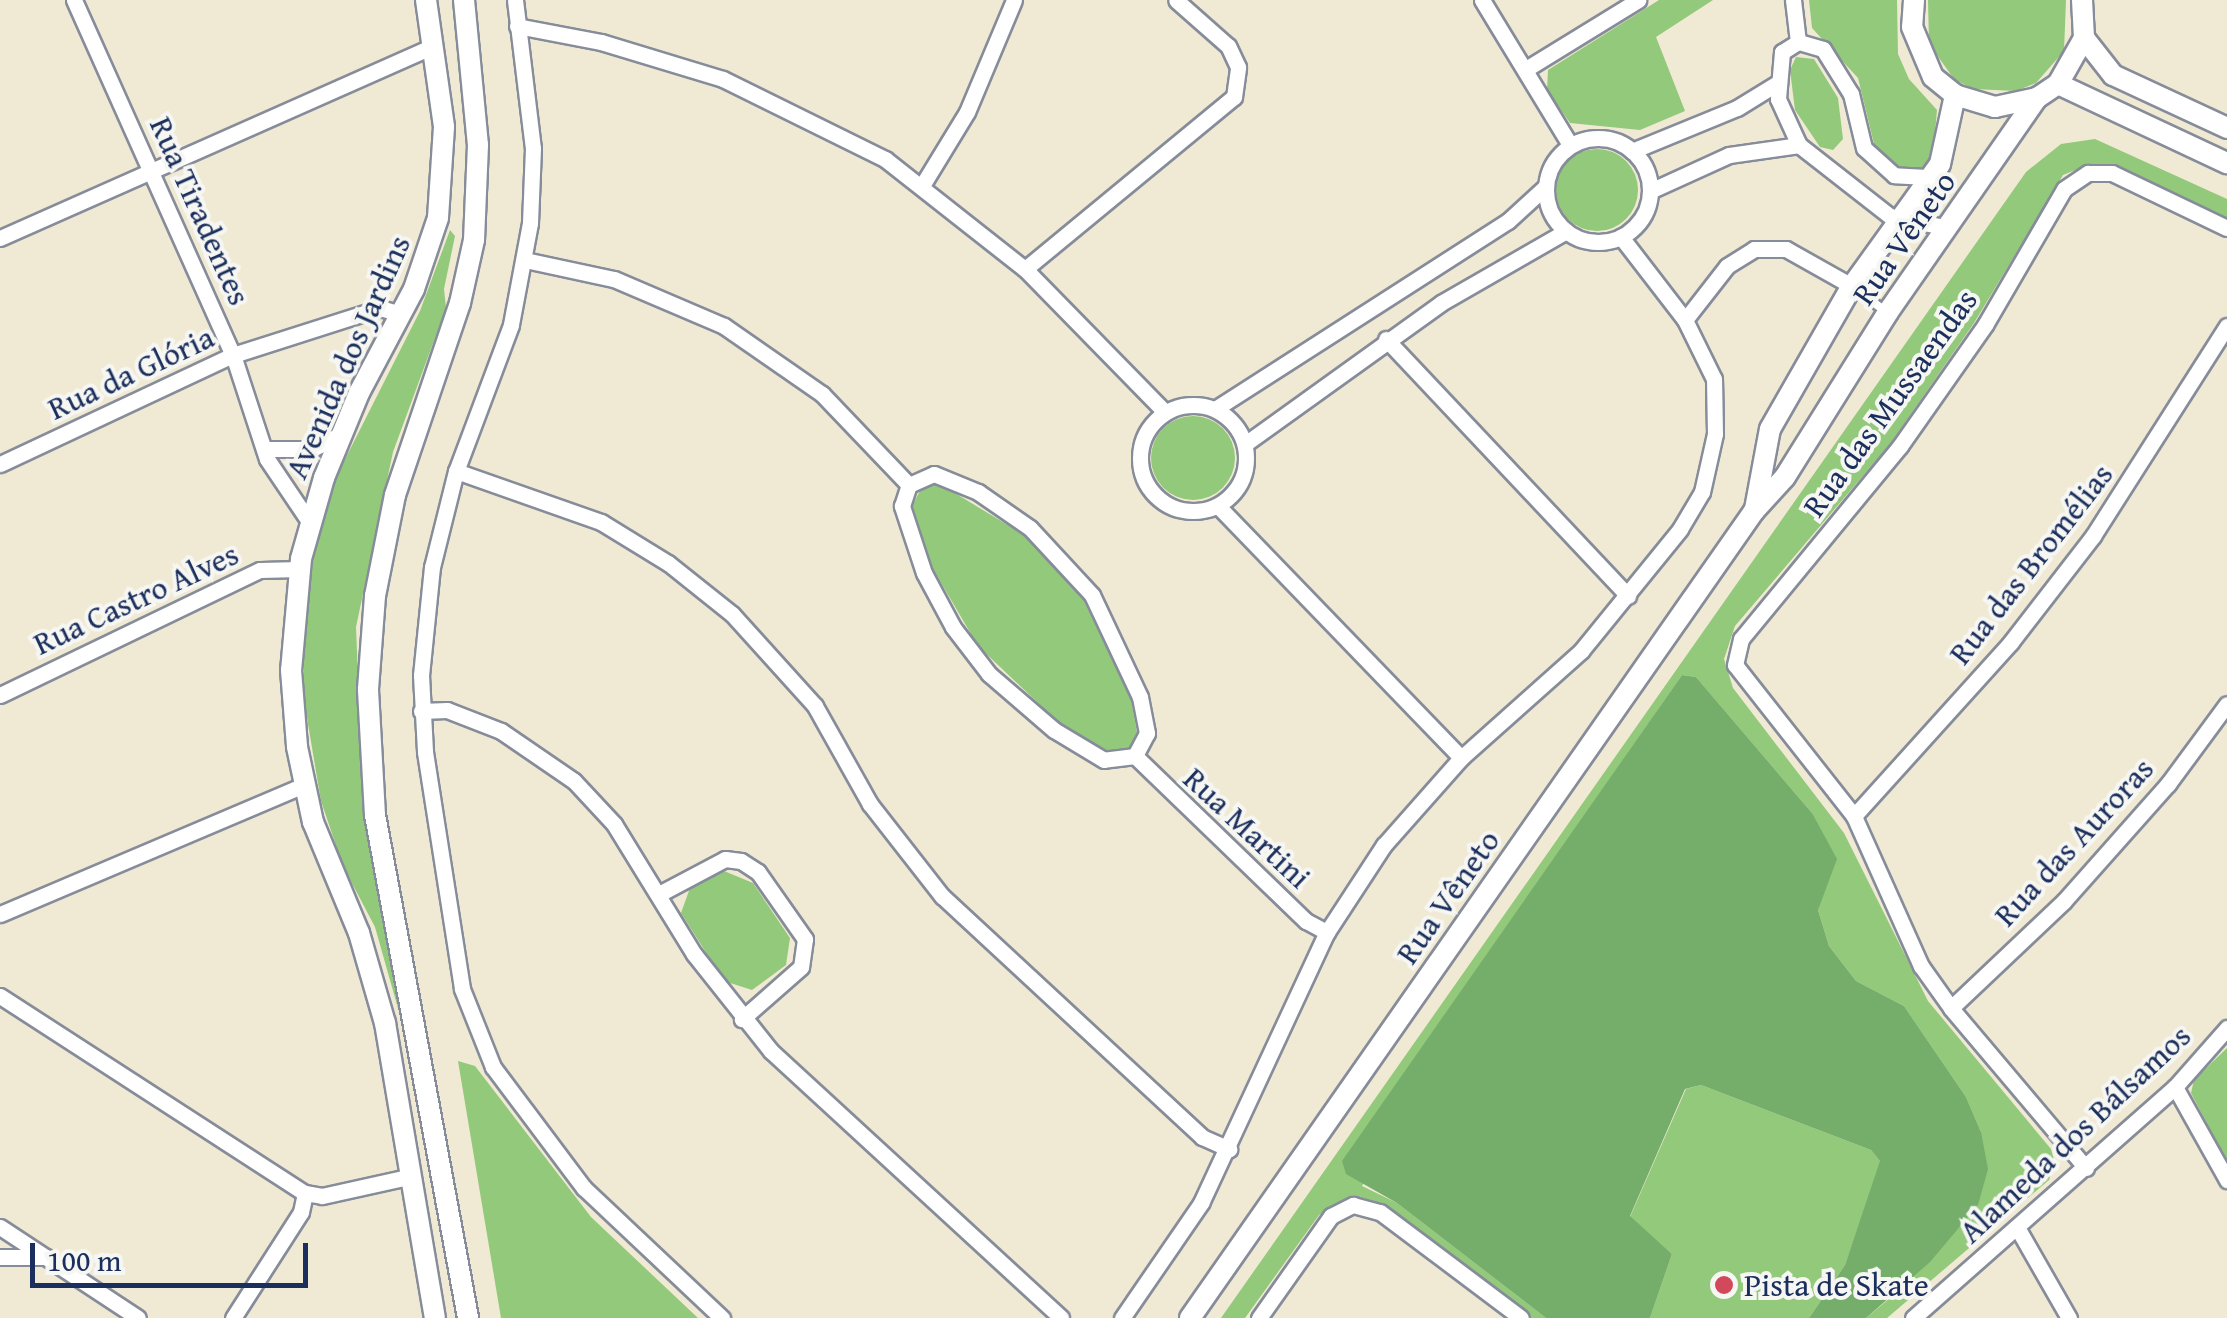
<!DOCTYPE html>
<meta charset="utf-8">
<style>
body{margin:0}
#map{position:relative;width:2227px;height:1318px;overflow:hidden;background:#f0e9d4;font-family:"Gentium Book Plus",serif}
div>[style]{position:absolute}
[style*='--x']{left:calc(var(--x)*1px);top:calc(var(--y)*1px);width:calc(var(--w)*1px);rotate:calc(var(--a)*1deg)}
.green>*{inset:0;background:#92c97b}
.round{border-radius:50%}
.forest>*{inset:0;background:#75ad6b}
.roads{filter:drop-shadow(2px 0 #868c99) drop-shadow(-2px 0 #868c99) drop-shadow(0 2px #868c99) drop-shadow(0 -2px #868c99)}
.lane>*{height:8px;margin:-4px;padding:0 4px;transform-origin:4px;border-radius:4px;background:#fff}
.street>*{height:15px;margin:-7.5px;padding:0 7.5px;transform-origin:7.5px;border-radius:7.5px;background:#fff}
.street>.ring{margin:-7.5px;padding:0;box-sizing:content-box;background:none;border:15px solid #fff;border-radius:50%}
.secondary>*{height:20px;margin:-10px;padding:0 10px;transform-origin:10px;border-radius:10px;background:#fff}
.dots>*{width:28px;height:28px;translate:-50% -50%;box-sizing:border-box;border:5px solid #f6f6f2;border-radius:50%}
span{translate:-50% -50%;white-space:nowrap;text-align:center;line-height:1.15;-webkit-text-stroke:8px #f6f6f2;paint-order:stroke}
.street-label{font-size:32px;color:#1b2f5e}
.poi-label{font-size:32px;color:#1b2f5e}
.left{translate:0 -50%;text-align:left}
.scale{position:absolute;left:30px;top:1243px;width:278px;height:45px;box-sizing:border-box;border:5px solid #1b2f5e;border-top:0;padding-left:12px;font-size:30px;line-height:35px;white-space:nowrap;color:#1b2f5e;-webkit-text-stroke:8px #f6f6f2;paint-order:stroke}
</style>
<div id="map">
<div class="green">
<i style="clip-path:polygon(1659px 0,1713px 0,1656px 37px,1685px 111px,1640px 130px,1570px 123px,1547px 90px,1548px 70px)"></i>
<i style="clip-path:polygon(1809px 0,1897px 0,1898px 54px,1909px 79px,1937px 110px,1933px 156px,1921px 171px,1901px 174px,1875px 148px,1858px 78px,1812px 28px)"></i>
<i style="clip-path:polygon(1928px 0,2066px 0,2064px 51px,2036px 83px,2016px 91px,1973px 89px,1954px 79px,1929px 44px)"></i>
<i style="clip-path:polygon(1796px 57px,1814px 59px,1838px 98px,1843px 139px,1833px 150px,1820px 147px,1795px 110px,1790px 70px)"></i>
<i style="clip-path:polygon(2095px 139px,2227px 199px,2227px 221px,2113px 166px,2090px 164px,2063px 175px,1974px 323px,1890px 444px,1735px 626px,1724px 659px,1733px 688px,1844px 833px,1928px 1001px,2051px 1149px,2055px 1163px,2049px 1180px,1887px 1318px,1866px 1318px,1902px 1288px,1981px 1132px,1966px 1097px,1904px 1006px,1856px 981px,1829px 946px,1818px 910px,1826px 874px,1812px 813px,1696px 677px,1682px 675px,1546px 871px,1362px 1186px,1397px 1203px,1546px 1318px,1529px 1318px,1386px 1208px,1354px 1198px,1319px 1215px,1245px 1318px,1221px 1318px,2026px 172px,2061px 144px)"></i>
<i class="round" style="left:1556px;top:149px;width:82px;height:82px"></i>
<i style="clip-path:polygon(450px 230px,455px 236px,444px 289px,446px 308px,393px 452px,356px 627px,363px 801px,399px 1012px,375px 927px,343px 866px,321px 801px,304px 700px,304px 631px,314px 554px,335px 479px,420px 311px)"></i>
<i class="round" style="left:1151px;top:416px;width:84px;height:84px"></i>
<i style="clip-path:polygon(940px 484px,1024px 535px,1084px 601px,1131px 699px,1137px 732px,1129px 748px,1108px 751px,1059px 723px,978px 646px,933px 569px,912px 506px,922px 487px)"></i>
<i style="clip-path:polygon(724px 871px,753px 883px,790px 938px,786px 965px,752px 990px,724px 981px,681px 913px,690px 888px)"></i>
<i style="clip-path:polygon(2227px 1048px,2227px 1162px,2191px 1093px,2194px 1080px)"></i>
<i style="clip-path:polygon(458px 1061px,475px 1066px,591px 1217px,698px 1318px,501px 1318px)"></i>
<i style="clip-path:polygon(1701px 1085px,1871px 1150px,1881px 1162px,1845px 1265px,1809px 1318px,1650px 1318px,1672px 1254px,1630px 1217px,1686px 1089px)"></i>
</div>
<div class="forest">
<i style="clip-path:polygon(1682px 675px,1696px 677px,1812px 813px,1837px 859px,1818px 910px,1829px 946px,1856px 981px,1904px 1006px,1966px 1097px,1981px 1132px,1988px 1169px,1978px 1205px,1930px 1262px,1866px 1318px,1809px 1318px,1845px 1265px,1880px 1161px,1871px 1150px,1701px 1085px,1685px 1089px,1630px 1216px,1672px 1254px,1650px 1318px,1546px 1318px,1397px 1203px,1346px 1174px,1342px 1161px)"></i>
</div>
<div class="roads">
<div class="lane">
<i style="--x:1855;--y:289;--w:36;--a:36"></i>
</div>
<div class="street">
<i style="--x:74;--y:0;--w:389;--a:65.9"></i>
<i style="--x:233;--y:355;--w:109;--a:71.9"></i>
<i style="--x:267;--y:459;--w:77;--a:56.1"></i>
<i style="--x:515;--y:0;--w:149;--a:83.1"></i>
<i style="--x:533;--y:148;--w:75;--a:92.3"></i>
<i style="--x:530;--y:223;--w:104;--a:100.6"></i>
<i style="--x:511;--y:325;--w:156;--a:110.6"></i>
<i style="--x:456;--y:471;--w:99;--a:104"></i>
<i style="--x:432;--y:567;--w:109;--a:95.8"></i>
<i style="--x:421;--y:675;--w:77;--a:87"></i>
<i style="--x:425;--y:752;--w:240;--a:81.1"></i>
<i style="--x:462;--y:989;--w:84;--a:68.3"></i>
<i style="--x:493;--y:1067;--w:151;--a:53.1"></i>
<i style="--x:584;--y:1188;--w:190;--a:43.3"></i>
<i style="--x:1482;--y:0;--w:170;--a:58.7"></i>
<i style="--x:1793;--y:0;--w:42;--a:83.2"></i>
<i style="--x:517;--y:26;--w:86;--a:10.8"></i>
<i style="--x:601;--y:42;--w:127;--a:16.9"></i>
<i style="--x:723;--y:79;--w:181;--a:26.3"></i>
<i style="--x:885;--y:159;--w:178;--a:38.2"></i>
<i style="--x:1025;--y:269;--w:200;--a:45.6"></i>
<i style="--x:1526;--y:69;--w:132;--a:-31.6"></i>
<i class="ring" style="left:1546px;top:138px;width:89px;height:89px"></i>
<i style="--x:1632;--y:151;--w:113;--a:-22.3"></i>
<i style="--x:1737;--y:108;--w:46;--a:-31.6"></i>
<i style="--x:1927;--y:177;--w:33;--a:-177"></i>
<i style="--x:1894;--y:175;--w:40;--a:-138"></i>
<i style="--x:1864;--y:148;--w:56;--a:-103.5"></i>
<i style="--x:1851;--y:94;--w:53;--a:-121.9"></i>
<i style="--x:1823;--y:49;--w:26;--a:-164"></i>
<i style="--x:1798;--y:42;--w:19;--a:148"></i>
<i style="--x:1782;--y:52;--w:47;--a:94.9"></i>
<i style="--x:1778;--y:99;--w:51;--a:65.5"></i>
<i style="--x:1799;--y:145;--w:115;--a:38"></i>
<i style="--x:1890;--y:216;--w:59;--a:11.7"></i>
<i style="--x:923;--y:184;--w:84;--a:-58.6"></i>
<i style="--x:967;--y:112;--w:121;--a:-67.2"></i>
<i style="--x:1650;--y:191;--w:87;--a:-24.5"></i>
<i style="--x:1729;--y:155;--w:71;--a:-8.1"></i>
<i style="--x:0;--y:238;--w:468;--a:-23.9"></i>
<i style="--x:525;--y:260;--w:91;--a:12.1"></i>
<i style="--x:614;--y:279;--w:120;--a:23.1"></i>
<i style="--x:724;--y:326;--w:119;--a:34.8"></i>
<i style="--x:822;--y:394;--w:126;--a:46.3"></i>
<i style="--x:1025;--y:269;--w:271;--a:-39.5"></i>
<i style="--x:1234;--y:97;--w:30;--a:-82"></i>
<i style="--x:1238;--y:67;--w:23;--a:-115"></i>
<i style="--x:1228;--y:46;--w:69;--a:-138.5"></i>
<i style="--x:1685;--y:320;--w:68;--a:-52.1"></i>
<i style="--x:1727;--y:266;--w:32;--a:-32"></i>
<i style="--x:1754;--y:249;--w:32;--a:0"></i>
<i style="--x:1786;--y:249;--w:76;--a:29.3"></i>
<i style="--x:1386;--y:339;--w:353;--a:46.7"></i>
<i class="ring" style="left:1140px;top:405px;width:91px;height:91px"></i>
<i style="--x:1215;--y:409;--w:348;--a:-32.7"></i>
<i style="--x:1508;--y:221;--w:50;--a:-42.6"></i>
<i style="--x:1245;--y:444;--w:241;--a:-35.7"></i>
<i style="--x:1441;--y:303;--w:144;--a:-29.9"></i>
<i style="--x:264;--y:449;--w:48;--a:0"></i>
<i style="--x:312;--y:449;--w:33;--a:-27"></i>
<i style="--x:0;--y:464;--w:257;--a:-25.1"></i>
<i style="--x:233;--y:355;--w:154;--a:-17.7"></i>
<i style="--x:380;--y:308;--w:22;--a:16"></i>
<i style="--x:456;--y:471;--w:154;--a:19.4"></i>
<i style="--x:601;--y:522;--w:79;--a:31.5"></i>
<i style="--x:668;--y:563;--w:82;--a:38.6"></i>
<i style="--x:732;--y:614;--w:124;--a:47.9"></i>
<i style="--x:815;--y:706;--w:112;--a:60.7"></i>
<i style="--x:870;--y:804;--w:117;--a:52"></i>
<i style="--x:942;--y:896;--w:355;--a:42.8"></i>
<i style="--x:1202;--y:1137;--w:30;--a:24"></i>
<i style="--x:934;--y:474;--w:48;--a:22.2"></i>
<i style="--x:978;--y:492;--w:63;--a:34.7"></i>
<i style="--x:1030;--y:528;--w:91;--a:47.2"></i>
<i style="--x:1092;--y:595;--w:113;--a:64.8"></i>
<i style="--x:1140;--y:697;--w:37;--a:79"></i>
<i style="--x:1147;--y:733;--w:26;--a:118"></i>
<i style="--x:1135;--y:756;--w:31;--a:173"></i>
<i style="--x:1104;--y:760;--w:58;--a:-149"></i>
<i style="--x:1054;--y:730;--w:86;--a:-139.3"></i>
<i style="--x:989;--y:674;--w:59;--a:-127.5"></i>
<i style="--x:953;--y:627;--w:61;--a:-118.2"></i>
<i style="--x:924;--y:573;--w:71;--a:-108.2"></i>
<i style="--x:902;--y:506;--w:22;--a:-72"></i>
<i style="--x:909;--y:485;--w:27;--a:-24"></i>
<i style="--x:1218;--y:506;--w:350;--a:46"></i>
<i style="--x:0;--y:695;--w:288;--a:-25.7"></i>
<i style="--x:260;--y:570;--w:40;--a:-1.4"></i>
<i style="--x:421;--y:711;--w:26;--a:-2"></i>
<i style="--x:447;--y:710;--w:58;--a:21.3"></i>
<i style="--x:501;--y:731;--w:88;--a:34.4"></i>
<i style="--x:574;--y:781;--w:59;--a:47.1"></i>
<i style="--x:614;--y:824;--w:153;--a:58.4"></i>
<i style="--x:694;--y:954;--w:124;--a:51.6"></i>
<i style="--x:771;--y:1051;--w:394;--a:42.6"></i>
<i style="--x:1135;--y:756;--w:238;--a:44"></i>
<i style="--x:1306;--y:921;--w:24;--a:28"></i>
<i style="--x:1854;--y:816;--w:234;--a:-47.9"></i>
<i style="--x:2011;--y:642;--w:134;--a:-52.3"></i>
<i style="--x:2093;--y:536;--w:249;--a:-57.5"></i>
<i style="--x:659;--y:894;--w:75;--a:-27.9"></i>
<i style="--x:725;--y:859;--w:16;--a:7"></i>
<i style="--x:741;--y:861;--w:20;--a:33"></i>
<i style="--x:758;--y:872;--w:82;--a:55"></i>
<i style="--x:805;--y:939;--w:28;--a:98"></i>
<i style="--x:801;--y:967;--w:79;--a:138.6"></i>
<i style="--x:0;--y:914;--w:330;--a:-23"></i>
<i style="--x:0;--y:996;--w:363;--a:32.9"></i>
<i style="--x:305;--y:1193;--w:17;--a:10"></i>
<i style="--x:322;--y:1196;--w:88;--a:-12.5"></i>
<i style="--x:1951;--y:1008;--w:156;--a:-43.4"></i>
<i style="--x:2064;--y:901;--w:157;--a:-48.4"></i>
<i style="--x:2168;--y:784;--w:99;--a:-53.6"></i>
<i style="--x:2175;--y:1087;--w:107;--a:60.8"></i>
<i style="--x:2086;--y:1168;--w:209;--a:-130.2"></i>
<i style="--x:1951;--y:1008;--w:52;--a:-125.5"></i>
<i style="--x:1921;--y:966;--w:164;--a:-114.1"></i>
<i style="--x:1854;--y:816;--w:192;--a:-128.2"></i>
<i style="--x:1735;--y:665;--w:27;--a:-77"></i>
<i style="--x:1741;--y:639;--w:250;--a:-50.5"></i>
<i style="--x:1900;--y:446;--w:148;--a:-54.9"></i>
<i style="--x:1985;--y:325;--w:157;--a:-59.8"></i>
<i style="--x:2064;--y:189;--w:29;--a:-34"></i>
<i style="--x:2088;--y:173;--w:24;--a:0"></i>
<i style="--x:2112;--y:173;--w:127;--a:25.6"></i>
<i style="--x:0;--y:1227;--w:165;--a:33.4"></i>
<i style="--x:2018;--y:1229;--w:103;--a:60.2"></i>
<i style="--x:0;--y:1257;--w:46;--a:0"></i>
<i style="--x:233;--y:1318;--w:126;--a:-57.3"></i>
<i style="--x:301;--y:1212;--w:19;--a:-78"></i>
<i style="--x:1122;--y:1318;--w:140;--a:-55.5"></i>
<i style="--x:1201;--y:1203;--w:299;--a:-65.1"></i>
<i style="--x:1327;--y:932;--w:104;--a:-56.8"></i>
<i style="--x:1384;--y:845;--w:116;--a:-48.5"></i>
<i style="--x:1461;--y:758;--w:161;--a:-41.7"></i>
<i style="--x:1581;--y:651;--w:157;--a:-50.9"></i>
<i style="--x:1680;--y:529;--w:43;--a:-59.3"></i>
<i style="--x:1702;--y:492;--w:59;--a:-77.4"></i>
<i style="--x:1715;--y:434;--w:55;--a:-91"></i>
<i style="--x:1714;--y:379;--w:66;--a:-116.2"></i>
<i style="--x:1685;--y:320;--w:105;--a:-127.6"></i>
<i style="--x:1259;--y:1318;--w:125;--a:-54.8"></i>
<i style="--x:1331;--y:1216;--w:25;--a:-27"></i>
<i style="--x:1353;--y:1205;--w:28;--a:15"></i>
<i style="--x:1380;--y:1212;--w:176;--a:36.9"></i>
<i style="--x:1913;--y:1318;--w:349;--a:-41.4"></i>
<i style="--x:2175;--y:1087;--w:79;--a:-48.6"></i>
</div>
<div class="secondary">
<i style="--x:426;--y:0;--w:128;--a:81.9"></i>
<i style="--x:444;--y:127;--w:91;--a:93.8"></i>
<i style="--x:438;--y:218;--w:75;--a:108.7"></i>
<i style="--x:414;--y:289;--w:118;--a:117.9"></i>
<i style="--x:359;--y:393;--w:92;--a:112.4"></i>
<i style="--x:324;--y:478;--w:84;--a:105.9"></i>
<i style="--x:301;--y:559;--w:111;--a:95.1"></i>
<i style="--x:291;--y:670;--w:77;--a:85.5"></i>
<i style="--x:297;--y:747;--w:77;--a:78"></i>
<i style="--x:313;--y:822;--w:120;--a:67.5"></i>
<i style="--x:359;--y:933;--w:94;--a:73.9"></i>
<i style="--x:385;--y:1023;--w:299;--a:80.4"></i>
<i style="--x:464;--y:0;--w:146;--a:84.5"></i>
<i style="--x:478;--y:145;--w:95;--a:92.4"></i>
<i style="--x:474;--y:240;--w:65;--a:102.5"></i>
<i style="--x:460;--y:303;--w:203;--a:108.7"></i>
<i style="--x:395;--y:495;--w:103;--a:101.2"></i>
<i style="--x:375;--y:596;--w:94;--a:94.3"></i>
<i style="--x:368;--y:690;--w:125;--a:86.8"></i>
<i style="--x:375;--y:815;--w:512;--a:79.52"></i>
<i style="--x:1914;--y:0;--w:27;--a:94"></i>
<i style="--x:1912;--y:27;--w:54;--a:67.2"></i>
<i style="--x:1933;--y:77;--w:28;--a:39"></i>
<i style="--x:1955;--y:95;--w:42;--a:16.7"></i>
<i style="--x:1995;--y:107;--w:43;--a:-12.1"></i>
<i style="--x:2037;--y:98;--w:25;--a:-34"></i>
<i style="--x:2058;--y:84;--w:53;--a:-60.5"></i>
<i style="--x:2084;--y:38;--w:38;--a:-93"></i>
<i style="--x:2084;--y:38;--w:47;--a:51.9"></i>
<i style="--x:2113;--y:75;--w:126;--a:24.9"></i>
<i style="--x:2058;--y:84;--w:187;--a:25.1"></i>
<i style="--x:1755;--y:509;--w:81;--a:-79.4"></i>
<i style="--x:1770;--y:429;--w:165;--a:-60.2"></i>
<i style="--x:1852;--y:286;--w:150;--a:-54.2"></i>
<i style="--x:1940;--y:164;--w:71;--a:-77.7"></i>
<i style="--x:1190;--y:1318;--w:985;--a:-55.05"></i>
<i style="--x:1754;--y:511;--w:46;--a:-47.6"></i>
<i style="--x:1785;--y:477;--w:195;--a:-58"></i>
<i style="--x:1888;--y:312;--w:261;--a:-55.2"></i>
</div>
</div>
<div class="dots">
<i style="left:1724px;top:1285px;background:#d1495b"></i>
</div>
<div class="street-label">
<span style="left:200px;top:211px;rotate:66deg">Rua Tiradentes</span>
<span style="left:1904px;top:238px;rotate:-55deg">Rua Vêneto</span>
<span style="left:348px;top:357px;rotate:-66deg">Avenida dos Jardins</span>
<span style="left:131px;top:373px;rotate:-25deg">Rua da Glória</span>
<span style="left:1890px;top:403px;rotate:-54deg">Rua das Mussaendas</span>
<span style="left:2031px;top:564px;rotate:-52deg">Rua das Bromélias</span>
<span style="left:136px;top:599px;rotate:-25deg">Rua Castro Alves</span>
<span style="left:1247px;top:828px;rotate:43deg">Rua Martini</span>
<span style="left:2074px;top:842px;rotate:-47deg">Rua das Auroras</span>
<span style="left:1448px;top:897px;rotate:-55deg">Rua Vêneto</span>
<span style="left:2075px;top:1134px;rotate:-43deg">Alameda dos Bálsamos</span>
</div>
<div class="poi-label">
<span class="left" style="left:1744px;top:1285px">Pista de Skate</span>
</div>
<div class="scale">100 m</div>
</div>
